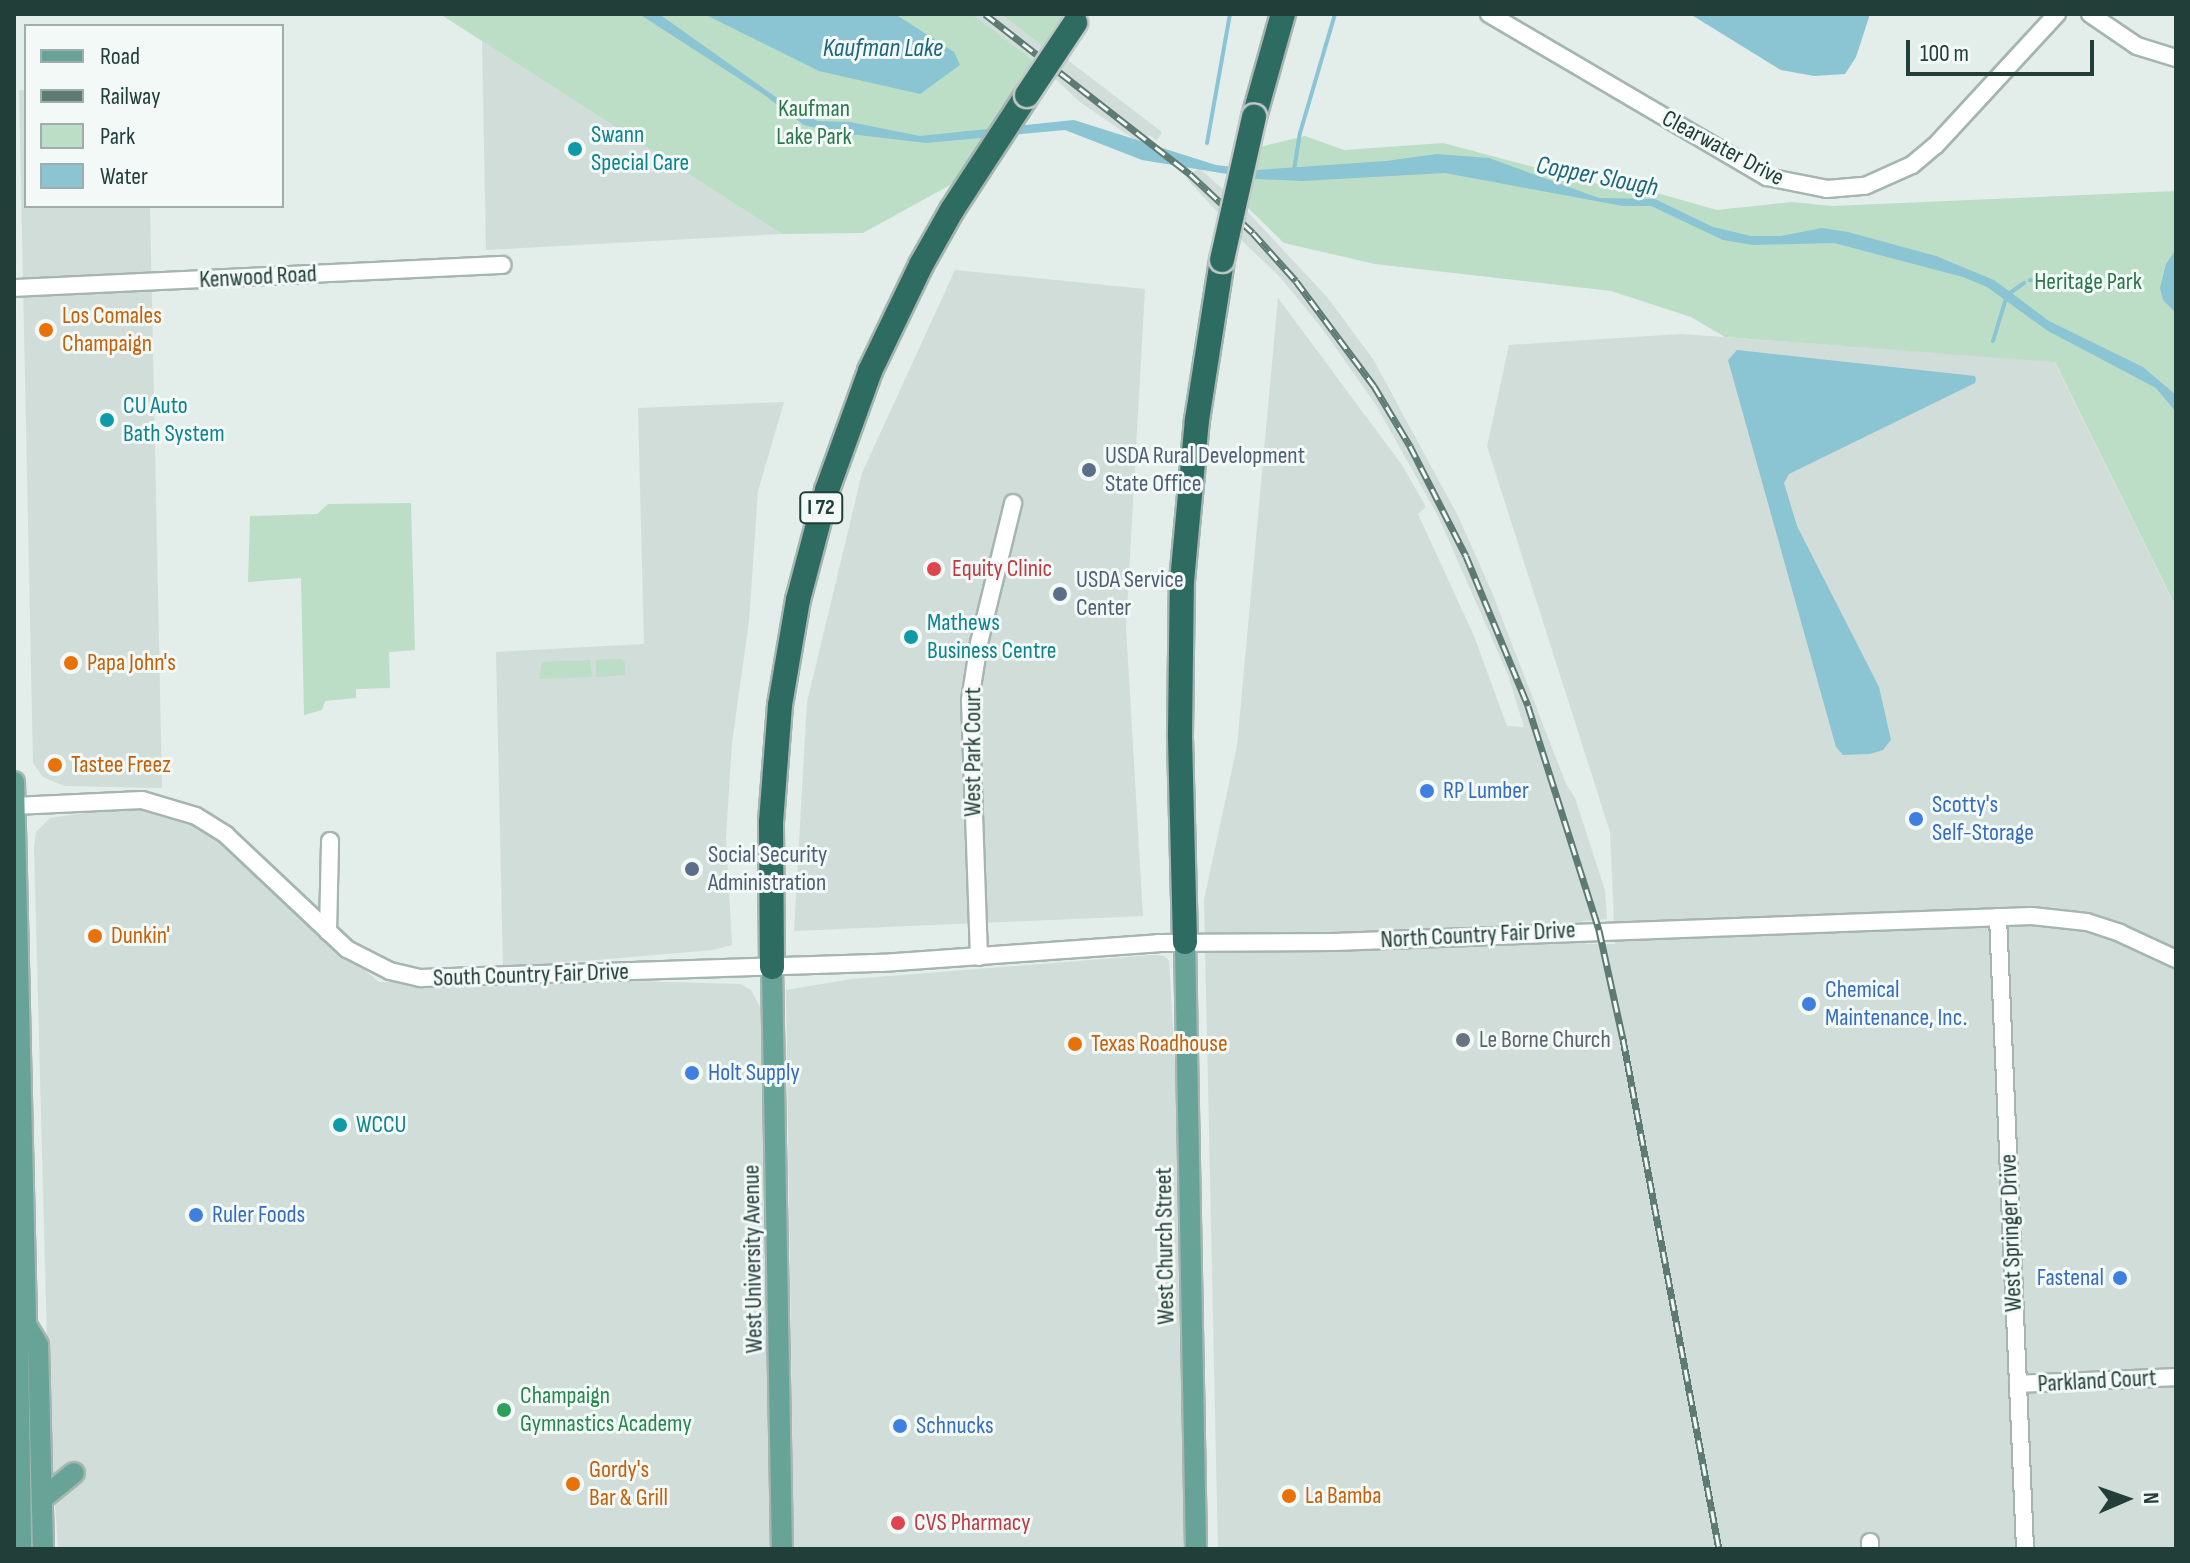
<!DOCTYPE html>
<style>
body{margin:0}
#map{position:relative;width:2190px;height:1563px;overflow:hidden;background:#e3ede9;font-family:"Sofia Sans Condensed",sans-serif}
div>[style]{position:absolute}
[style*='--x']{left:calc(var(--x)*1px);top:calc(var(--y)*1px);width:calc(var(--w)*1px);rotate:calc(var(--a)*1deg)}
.built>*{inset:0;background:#d1ddd8}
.green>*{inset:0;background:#bcdec7}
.water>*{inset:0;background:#8bc4d2}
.stream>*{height:4px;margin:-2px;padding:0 2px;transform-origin:2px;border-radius:2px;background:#8bc4d2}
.roads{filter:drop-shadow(2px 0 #a5b5b0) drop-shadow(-2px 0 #a5b5b0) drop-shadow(0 2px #a5b5b0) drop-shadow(0 -2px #a5b5b0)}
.minor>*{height:16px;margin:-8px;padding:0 8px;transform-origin:8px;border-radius:8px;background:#fff}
.major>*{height:20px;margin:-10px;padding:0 10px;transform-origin:10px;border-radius:10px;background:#67a396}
.highway>*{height:24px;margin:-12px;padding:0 12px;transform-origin:12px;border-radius:12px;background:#2e6b61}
.rail>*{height:7px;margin-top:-3.5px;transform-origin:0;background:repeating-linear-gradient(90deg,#f3f9f7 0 12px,#5d7a73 0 24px);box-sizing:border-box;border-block:2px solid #5d7a73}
.bridges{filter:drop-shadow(2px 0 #c1c9c7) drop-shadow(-2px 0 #c1c9c7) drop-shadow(0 2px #c1c9c7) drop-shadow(0 -2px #c1c9c7)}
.highway-bridge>*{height:24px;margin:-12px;padding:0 12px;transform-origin:12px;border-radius:12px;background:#2e6b61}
.dots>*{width:22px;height:22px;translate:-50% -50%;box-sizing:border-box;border:4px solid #f3f9f7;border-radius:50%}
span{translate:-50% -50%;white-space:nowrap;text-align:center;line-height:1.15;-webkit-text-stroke:6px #f3f9f7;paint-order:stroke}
.shield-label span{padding:2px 6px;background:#f3f9f7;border:2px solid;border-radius:6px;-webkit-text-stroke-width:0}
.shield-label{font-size:22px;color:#223e38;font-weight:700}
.park-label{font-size:24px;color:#2c764c}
.culture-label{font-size:24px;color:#0d838f}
.left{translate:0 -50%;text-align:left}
.street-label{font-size:24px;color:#223e38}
.food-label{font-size:24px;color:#c56008}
.service-label{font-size:24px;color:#4e5e75}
.health-label{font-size:24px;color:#be3a42}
.shop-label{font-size:24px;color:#366cbe}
.right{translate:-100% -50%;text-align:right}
.worship-label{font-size:24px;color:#5b616d}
.leisure-label{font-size:24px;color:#27864d}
.water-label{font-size:26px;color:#1c677b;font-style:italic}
.frame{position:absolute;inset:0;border:16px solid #223e38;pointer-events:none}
.legend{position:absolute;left:24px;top:24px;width:260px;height:184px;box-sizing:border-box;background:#f3f9f7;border:2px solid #9faeab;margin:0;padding:10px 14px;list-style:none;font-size:24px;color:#223e38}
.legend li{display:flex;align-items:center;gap:16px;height:40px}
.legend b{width:40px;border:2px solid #9faeab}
.north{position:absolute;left:2086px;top:1459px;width:80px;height:80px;-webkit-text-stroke:6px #f3f9f7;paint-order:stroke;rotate:88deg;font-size:22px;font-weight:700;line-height:32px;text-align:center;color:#223e38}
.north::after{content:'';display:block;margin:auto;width:28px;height:36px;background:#223e38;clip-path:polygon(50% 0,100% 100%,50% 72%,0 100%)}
.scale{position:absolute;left:1906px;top:40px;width:188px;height:36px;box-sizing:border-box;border:4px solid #223e38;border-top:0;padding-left:10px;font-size:24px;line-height:28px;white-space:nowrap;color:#223e38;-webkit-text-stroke:6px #f3f9f7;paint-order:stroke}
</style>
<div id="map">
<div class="built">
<i style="clip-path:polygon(972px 14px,1001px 14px,1042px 46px,1033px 60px)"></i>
<i style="clip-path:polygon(482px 41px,782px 234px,486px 250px)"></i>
<i style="clip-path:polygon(1065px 58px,1162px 132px,1157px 141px,1149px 135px,1141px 144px,1080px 102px,1053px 77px)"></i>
<i style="clip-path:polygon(19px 90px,26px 90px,26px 206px,150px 206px,162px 788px,64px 786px,43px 777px,33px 763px)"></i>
<i style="clip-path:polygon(1199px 168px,1225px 191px,1220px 215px,1186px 178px)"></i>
<i style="clip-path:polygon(1244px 208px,1327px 297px,1373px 359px,1458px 516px,1491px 590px,1566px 784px,1575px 798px,1605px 890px,1607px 919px,1582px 921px,1586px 944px,1615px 944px,1610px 832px,1487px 446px,1509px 345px,1681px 334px,2054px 361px,2176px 608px,2176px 1549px,1218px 1549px,1204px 900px,1237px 746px,1278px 298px,1402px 465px,1426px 507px,1418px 514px,1474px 636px,1507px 726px,1524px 727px,1508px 675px,1438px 516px,1376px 405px,1321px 327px,1280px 277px,1238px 237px)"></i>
<i style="clip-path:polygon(955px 270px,1145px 289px,1126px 627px,1143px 916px,794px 931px,807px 702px,862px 473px)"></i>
<i style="clip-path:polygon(784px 402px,758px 491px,749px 621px,732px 743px,726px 838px,732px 945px,713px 950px,503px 968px,496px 652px,644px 644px,638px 408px)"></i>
<i style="clip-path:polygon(128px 807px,164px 811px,205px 828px,242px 857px,316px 930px,379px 982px,635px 981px,740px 984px,751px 990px,765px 1016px,774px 1457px,771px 1549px,58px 1549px,49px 1417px,34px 847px,36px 832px,50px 818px)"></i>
<i style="clip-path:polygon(1152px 955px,1164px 956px,1169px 961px,1183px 1200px,1185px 1549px,794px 1549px,786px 990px,852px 979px)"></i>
</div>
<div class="green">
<i style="clip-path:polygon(440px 14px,972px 14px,1033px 60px,952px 184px,863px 233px,782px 234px)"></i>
<i style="clip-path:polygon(1001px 14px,1064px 14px,1042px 46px)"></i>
<i style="clip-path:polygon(1305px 136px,1344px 150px,1443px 143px,1613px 188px,1639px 188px,1717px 210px,1792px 202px,1832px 206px,2176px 191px,2176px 607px,2055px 362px,1725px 337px,1691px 317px,1611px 291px,1375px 264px,1284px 243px,1247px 207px,1260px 147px)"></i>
<i style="clip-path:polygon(411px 503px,415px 650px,389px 652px,390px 688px,356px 689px,356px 698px,325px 701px,322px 710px,304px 715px,301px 578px,248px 582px,250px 516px,317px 514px,328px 504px)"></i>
<i style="clip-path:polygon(621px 659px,625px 662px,625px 675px,596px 677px,596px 660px)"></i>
<i style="clip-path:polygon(590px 660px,592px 677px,539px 679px,542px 662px)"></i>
</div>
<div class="water">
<i style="clip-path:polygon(639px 14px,659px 14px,797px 112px,818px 121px,850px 122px,920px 136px,1074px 120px,1216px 165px,1257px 170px,1386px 161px,1437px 154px,1489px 158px,1599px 198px,1655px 199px,1713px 227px,1751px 236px,1781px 236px,1822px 228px,1848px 232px,1936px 256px,1994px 280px,2049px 321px,2143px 367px,2176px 395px,2176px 412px,2156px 388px,2048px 331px,1987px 287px,1963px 277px,1834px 243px,1753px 245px,1723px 240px,1651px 206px,1623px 206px,1445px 173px,1302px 181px,1257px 179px,1142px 160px,1065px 130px,926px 143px,832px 132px,804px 125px,763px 94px)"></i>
<i style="clip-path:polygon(704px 14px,895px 14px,954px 52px,960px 65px,920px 94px,819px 71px)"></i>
<i style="clip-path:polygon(1690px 14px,1870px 14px,1856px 57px,1845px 74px,1814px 76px,1781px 70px)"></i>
<i style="clip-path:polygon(2176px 249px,2176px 313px,2163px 300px,2160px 288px,2166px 264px)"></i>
<i style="clip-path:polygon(1737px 350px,1975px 376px,1976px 379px,1975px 383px,1789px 474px,1784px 483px,1797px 526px,1879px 687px,1891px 740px,1883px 750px,1870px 754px,1843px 755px,1836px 747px,1728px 360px)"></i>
</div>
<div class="stream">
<i style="--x:1207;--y:143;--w:131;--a:-79.9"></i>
<i style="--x:1294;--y:170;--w:37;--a:-81"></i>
<i style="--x:1300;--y:133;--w:124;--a:-73.6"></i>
<i style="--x:2030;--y:280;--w:44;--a:7.8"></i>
<i style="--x:1993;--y:341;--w:48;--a:-73.1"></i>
<i style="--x:2007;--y:295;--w:21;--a:-35"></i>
</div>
<div class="roads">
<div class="minor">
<i style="--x:1489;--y:14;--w:322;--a:30.4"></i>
<i style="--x:1767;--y:177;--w:61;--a:11.3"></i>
<i style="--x:1827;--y:189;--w:38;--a:-5"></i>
<i style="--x:1865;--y:186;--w:51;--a:-24.1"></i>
<i style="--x:1912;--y:165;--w:30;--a:-40"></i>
<i style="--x:1935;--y:146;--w:180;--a:-47.3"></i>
<i style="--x:2090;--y:14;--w:57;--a:34.2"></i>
<i style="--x:2137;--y:46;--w:41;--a:17.1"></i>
<i style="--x:14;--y:288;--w:489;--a:-2.7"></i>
<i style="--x:14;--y:806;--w:128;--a:-2.7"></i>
<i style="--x:142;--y:800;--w:56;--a:16.5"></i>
<i style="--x:196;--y:816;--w:36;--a:32"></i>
<i style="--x:226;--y:835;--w:166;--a:43.3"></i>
<i style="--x:347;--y:949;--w:48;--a:27.1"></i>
<i style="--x:390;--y:971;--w:32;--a:13"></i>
<i style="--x:421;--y:978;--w:461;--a:-1.9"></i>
<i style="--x:882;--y:963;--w:277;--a:-4.1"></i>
<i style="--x:1158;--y:943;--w:176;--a:-0.3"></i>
<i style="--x:1334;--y:942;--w:698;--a:-2.13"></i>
<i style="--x:2032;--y:916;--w:55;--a:6.2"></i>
<i style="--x:2087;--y:922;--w:35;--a:18"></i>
<i style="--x:2120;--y:933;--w:62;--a:24.9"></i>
<i style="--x:1998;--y:917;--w:633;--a:87.55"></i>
<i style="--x:328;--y:932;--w:91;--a:-88.7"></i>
<i style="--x:979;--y:957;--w:257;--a:-92"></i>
<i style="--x:970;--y:700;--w:58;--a:-81"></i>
<i style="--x:979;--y:643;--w:144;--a:-76.3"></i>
<i style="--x:2018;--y:1384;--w:158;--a:-2.5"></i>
<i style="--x:1870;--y:1542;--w:7;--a:90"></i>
</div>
<div class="major">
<i style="--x:14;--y:782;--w:543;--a:88.73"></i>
<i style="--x:26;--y:1325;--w:23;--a:110"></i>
<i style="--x:18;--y:1347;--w:202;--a:89.1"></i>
<i style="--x:1185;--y:942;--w:607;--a:88.96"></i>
<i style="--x:772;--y:967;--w:582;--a:89.02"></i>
<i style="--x:26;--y:1325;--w:23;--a:59"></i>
<i style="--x:38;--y:1345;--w:204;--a:88.6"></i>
<i style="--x:42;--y:1499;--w:41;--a:-39.1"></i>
</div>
<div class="highway">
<i style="--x:1254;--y:117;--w:107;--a:-74.3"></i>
<i style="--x:1185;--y:942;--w:208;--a:-91.4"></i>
<i style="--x:1180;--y:734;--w:153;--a:-89.3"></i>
<i style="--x:1182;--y:581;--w:162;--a:-84.7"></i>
<i style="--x:1197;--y:420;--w:162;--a:-81.1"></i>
<i style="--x:772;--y:967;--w:145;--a:-90.4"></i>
<i style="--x:771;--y:822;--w:117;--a:-85.6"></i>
<i style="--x:780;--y:705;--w:107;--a:-80.3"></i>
<i style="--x:798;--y:600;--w:114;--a:-75.2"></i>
<i style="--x:827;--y:490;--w:127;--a:-70.1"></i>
<i style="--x:870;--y:371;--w:118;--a:-64.3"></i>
<i style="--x:921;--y:265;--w:63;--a:-60.6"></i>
<i style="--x:952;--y:210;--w:137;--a:-56.9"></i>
</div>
</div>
<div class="rail">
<i style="--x:985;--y:14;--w:260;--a:38"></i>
<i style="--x:1190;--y:174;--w:86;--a:43.1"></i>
<i style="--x:1253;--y:233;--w:64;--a:48.1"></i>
<i style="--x:1296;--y:281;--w:131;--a:53.4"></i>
<i style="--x:1374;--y:386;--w:70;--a:59"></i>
<i style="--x:1410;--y:446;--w:123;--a:63"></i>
<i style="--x:1466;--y:556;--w:162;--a:67.5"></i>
<i style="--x:1528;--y:706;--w:235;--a:72.4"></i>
<i style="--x:1599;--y:930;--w:112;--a:77.6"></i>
<i style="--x:1623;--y:1039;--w:519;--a:79.34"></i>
</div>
<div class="bridges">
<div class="highway-bridge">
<i style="--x:1027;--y:95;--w:87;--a:-56.3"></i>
<i style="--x:1222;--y:260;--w:147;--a:-77.4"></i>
</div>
</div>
<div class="dots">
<i style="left:575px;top:149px;background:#0f9aa8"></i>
<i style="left:46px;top:330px;background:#e8710a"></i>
<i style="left:107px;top:420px;background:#0f9aa8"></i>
<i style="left:1089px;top:470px;background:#5c6f8a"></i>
<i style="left:934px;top:569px;background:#e0444e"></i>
<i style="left:1060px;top:594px;background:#5c6f8a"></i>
<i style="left:911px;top:637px;background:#0f9aa8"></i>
<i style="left:71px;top:663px;background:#e8710a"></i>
<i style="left:55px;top:765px;background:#e8710a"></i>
<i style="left:1427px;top:791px;background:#3f7fe0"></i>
<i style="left:1916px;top:819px;background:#3f7fe0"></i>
<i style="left:692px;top:869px;background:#5c6f8a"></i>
<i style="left:95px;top:936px;background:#e8710a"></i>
<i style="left:1809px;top:1004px;background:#3f7fe0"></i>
<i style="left:1463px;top:1040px;background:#6b7280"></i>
<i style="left:1075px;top:1044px;background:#e8710a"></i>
<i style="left:692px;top:1073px;background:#3f7fe0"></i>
<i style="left:340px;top:1125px;background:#0f9aa8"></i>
<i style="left:196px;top:1215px;background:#3f7fe0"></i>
<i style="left:2120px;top:1278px;background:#3f7fe0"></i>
<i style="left:504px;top:1410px;background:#2e9e5b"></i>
<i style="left:900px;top:1426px;background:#3f7fe0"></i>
<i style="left:573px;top:1484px;background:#e8710a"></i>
<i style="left:1289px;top:1496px;background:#e8710a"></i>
<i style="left:898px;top:1523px;background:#e0444e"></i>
</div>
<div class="shield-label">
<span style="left:821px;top:508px">I 72</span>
</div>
<div class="park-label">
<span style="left:814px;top:123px">Kaufman<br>Lake Park</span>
<span style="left:2088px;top:282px">Heritage Park</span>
</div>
<div class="culture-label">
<span class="left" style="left:591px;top:149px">Swann<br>Special Care</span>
<span class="left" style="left:123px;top:420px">CU Auto<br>Bath System</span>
<span class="left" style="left:927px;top:637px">Mathews<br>Business Centre</span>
<span class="left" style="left:356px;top:1125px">WCCU</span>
</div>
<div class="street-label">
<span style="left:1723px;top:148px;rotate:28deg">Clearwater Drive</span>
<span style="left:258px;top:277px;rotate:-3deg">Kenwood Road</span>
<span style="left:973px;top:752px;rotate:-90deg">West Park Court</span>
<span style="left:1478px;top:935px;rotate:-3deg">North Country Fair Drive</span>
<span style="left:531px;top:975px;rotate:-2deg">South Country Fair Drive</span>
<span style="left:2011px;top:1233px;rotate:-92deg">West Springer Drive</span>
<span style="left:1165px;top:1246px;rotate:-91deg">West Church Street</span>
<span style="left:753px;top:1259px;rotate:-91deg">West University Avenue</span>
<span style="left:2097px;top:1381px;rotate:-3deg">Parkland Court</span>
</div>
<div class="food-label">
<span class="left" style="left:62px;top:330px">Los Comales<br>Champaign</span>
<span class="left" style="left:87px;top:663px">Papa John's</span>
<span class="left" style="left:71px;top:765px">Tastee Freez</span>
<span class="left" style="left:111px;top:936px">Dunkin'</span>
<span class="left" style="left:1091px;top:1044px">Texas Roadhouse</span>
<span class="left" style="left:589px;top:1484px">Gordy's<br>Bar &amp; Grill</span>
<span class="left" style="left:1305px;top:1496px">La Bamba</span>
</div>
<div class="service-label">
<span class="left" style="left:1105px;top:470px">USDA Rural Development<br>State Office</span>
<span class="left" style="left:1076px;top:594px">USDA Service<br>Center</span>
<span class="left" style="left:708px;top:869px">Social Security<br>Administration</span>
</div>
<div class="health-label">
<span class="left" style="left:952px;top:569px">Equity Clinic</span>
<span class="left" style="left:914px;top:1523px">CVS Pharmacy</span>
</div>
<div class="shop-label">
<span class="left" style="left:1443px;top:791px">RP Lumber</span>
<span class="left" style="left:1932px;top:819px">Scotty's<br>Self-Storage</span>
<span class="left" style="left:1825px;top:1004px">Chemical<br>Maintenance, Inc.</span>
<span class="left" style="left:708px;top:1073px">Holt Supply</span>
<span class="left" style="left:212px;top:1215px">Ruler Foods</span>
<span class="right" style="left:2104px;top:1278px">Fastenal</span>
<span class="left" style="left:916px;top:1426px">Schnucks</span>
</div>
<div class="worship-label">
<span class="left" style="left:1479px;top:1040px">Le Borne Church</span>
</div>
<div class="leisure-label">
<span class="left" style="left:520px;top:1410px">Champaign<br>Gymnastics Academy</span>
</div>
<div class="water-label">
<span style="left:883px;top:49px">Kaufman Lake</span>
<span style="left:1597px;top:177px;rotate:11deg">Copper Slough</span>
</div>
<div class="frame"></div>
<ul class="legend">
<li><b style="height:10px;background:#67a396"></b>Road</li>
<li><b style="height:10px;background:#5d7a73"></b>Railway</li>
<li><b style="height:22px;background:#bcdec7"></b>Park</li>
<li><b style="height:22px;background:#8bc4d2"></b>Water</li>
</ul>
<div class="north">N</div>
<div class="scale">100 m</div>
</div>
